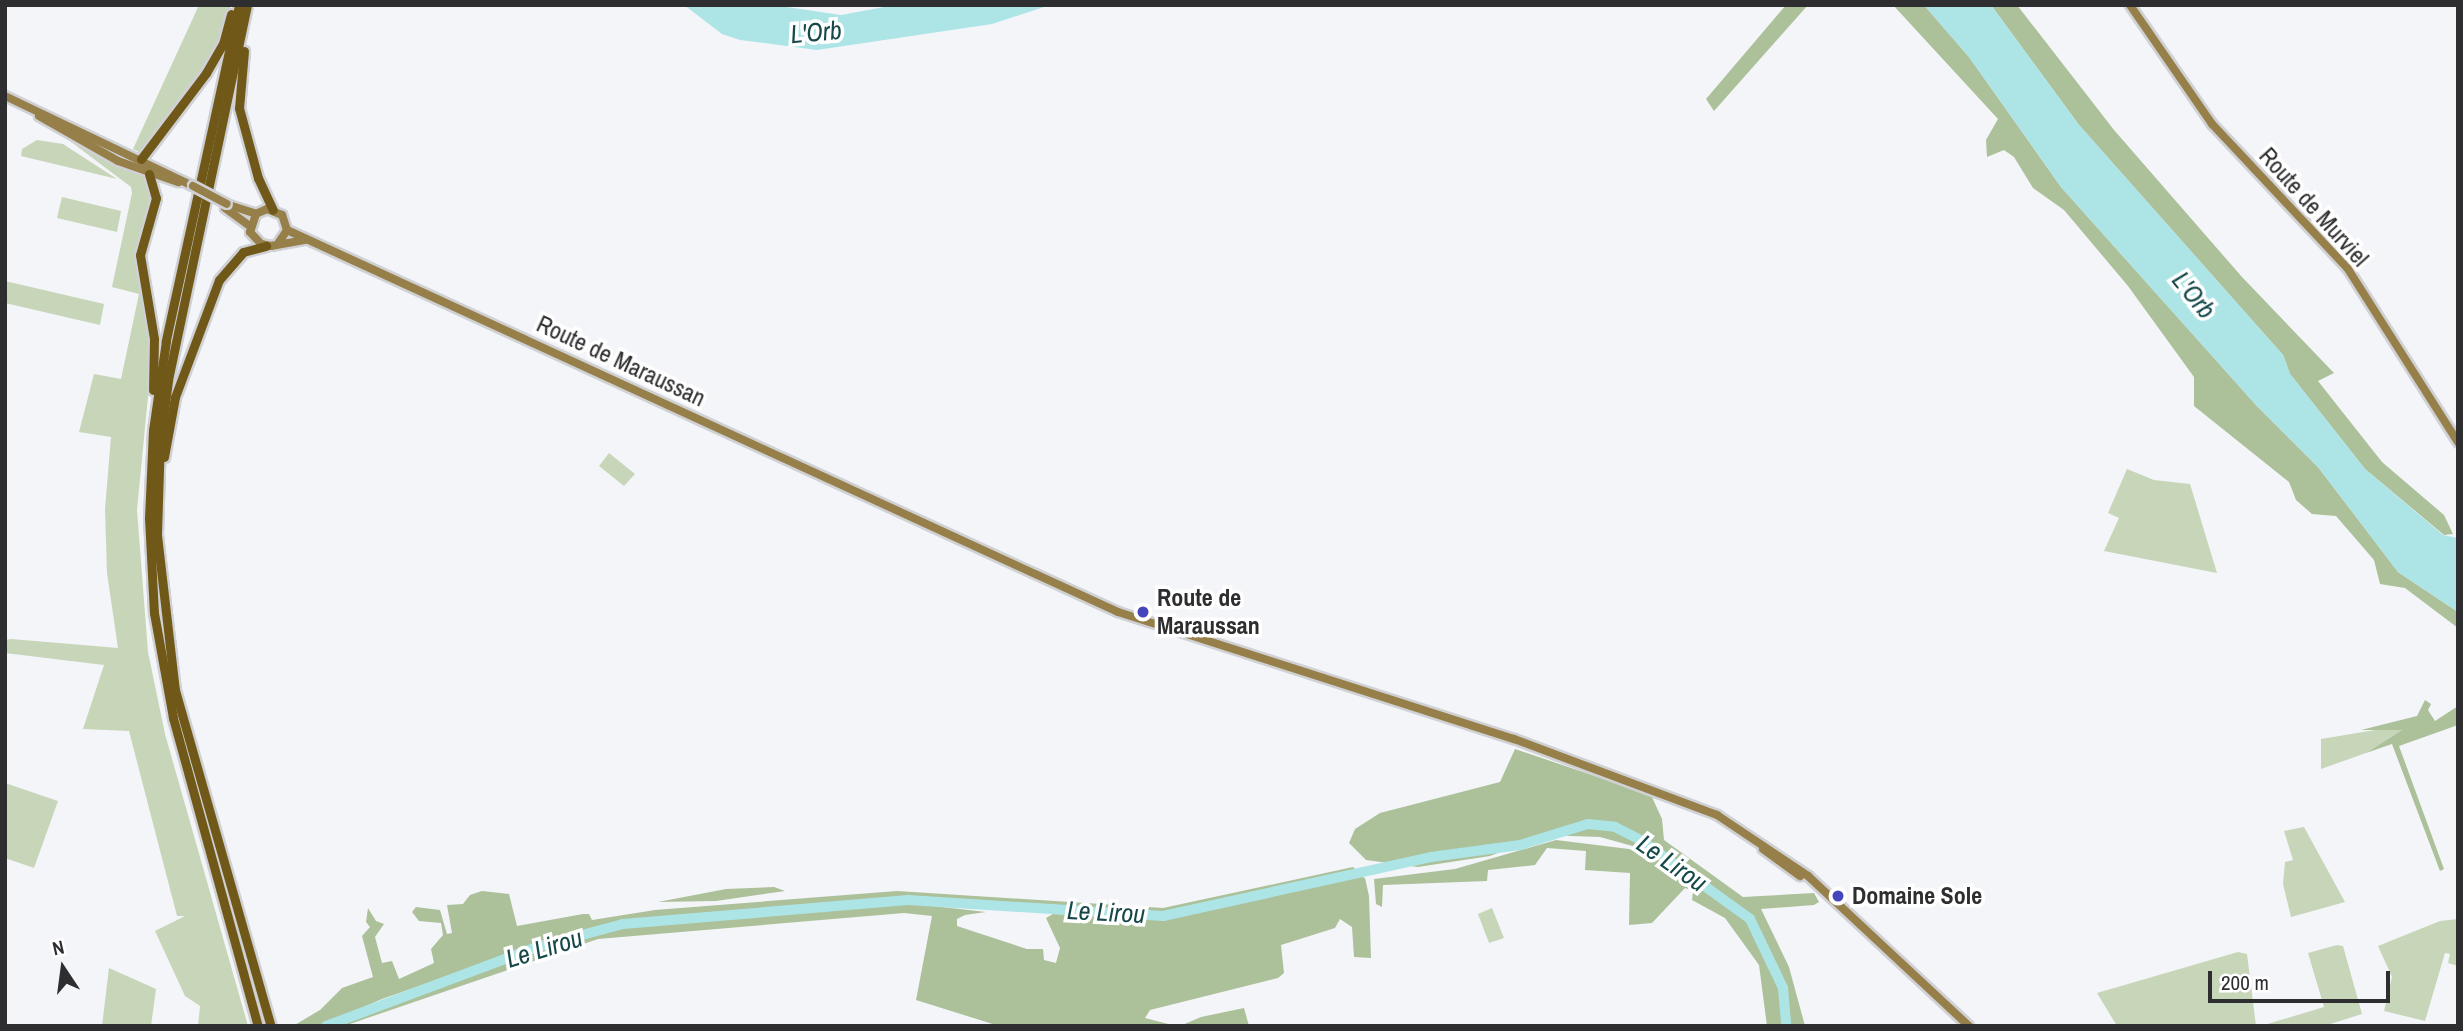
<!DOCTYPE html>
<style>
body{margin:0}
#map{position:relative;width:2463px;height:1031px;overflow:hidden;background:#f3f5f9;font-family:"Archivo Narrow",sans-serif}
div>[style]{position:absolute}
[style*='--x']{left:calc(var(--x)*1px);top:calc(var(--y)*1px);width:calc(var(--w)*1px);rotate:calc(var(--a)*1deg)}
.green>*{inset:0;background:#c7d6b9}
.forest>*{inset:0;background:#acc09a}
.water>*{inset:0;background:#ade5e7}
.river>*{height:10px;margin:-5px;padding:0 5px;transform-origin:5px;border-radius:5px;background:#ade5e7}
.roads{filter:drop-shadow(2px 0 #d0d1d5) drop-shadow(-2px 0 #d0d1d5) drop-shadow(0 2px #d0d1d5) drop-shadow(0 -2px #d0d1d5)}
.secondary>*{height:8px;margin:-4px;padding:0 4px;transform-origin:4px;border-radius:4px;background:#967f48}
.trunk>*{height:9px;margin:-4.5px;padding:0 4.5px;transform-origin:4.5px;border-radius:4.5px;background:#705918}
.bridges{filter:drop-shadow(2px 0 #d0d1d5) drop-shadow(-2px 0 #d0d1d5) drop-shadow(0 2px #d0d1d5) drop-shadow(0 -2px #d0d1d5)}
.secondary-bridge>*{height:8px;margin:-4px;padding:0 4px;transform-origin:4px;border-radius:4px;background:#967f48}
.dots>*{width:19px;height:19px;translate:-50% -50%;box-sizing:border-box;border:4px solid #fff;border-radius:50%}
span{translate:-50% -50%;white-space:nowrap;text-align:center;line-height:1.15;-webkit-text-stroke:7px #fff;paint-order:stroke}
.street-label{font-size:24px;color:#2e2e30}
.poi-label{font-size:24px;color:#2e2e30;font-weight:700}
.left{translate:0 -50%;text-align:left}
.water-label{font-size:26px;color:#16484a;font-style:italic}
.frame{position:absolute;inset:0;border:7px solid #2e2e30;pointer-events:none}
.north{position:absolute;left:28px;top:933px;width:70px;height:70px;-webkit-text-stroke:5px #fff;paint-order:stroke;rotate:347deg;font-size:19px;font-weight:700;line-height:28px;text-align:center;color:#2e2e30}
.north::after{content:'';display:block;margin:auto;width:24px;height:32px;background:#2e2e30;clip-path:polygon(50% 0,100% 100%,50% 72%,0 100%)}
.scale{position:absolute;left:2208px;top:971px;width:182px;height:32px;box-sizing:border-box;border:4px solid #2e2e30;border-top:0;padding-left:9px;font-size:21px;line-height:24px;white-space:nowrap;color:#2e2e30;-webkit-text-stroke:5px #fff;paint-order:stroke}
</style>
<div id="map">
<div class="green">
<i style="clip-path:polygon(199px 5px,231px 5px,227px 23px,212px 59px,143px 154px,133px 149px)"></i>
<i style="clip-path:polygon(66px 138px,142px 174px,151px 193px,136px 257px,153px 345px,137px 510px,148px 652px,165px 734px,248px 1026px,198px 1026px,200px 1006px,185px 996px,155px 931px,185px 916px,177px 916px,129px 731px,83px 729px,104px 665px,5px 653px,5px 640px,11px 639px,118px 648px,107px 573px,105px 509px,111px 437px,79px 432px,94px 374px,121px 379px,139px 294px,112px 287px,132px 193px,131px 187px)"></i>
<i style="clip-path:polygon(37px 140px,63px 144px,117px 179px,21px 156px,22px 149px)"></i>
<i style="clip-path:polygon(62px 197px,121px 211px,117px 232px,57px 218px)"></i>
<i style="clip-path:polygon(5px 281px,104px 304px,100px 325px,5px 303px)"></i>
<i style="clip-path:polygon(609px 453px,635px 474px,624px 486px,599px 466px)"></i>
<i style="clip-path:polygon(2127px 469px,2154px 480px,2190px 484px,2217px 573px,2104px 551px,2119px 518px,2108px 513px)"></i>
<i style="clip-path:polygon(2393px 727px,2402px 730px,2366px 753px,2321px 769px,2321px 739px)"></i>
<i style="clip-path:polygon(5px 783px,58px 801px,34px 868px,5px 858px)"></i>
<i style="clip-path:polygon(2304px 827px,2345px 902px,2291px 917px,2283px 884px,2285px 862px,2293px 860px,2284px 831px)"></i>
<i style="clip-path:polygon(1492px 908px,1504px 938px,1489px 943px,1478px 914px)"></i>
<i style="clip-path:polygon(2458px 919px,2458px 966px,2448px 963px,2450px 954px,2445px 953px,2425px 1021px,2384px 1011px,2392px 977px,2378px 946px,2440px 921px)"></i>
<i style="clip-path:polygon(2337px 945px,2343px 946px,2362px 1014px,2324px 1026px,2261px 1026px,2324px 1007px,2308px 953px)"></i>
<i style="clip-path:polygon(2238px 952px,2247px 954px,2256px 1026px,2117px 1026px,2097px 993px)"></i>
<i style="clip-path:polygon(109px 968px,156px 989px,151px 1026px,102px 1026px)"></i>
</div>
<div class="forest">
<i style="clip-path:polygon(1786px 5px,1808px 5px,1714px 111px,1706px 99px)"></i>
<i style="clip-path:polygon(1893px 5px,1924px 5px,1969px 57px,2061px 187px,2256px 405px,2318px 467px,2398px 572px,2458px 612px,2458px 628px,2405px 588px,2380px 584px,2374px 560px,2336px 516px,2312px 514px,2296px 500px,2289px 482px,2194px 406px,2194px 377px,2128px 286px,2064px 210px,2033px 188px,2014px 157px,2004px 150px,1987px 157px,1986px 140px,1998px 119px)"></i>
<i style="clip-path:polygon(1991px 5px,2017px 5px,2114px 130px,2242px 277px,2334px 373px,2318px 381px,2382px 462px,2444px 515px,2453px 534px,2444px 535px,2365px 469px,2290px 374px,2283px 355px,2079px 125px)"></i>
<i style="clip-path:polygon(2425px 700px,2431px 704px,2428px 710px,2435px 721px,2458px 706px,2458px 725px,2399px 746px,2444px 869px,2440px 871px,2392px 744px,2366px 753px,2402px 730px,2361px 730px,2417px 716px)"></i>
<i style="clip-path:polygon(1515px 749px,1651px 795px,1662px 819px,1664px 840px,1743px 897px,1814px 893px,1819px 902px,1814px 905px,1761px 909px,1789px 967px,1805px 1026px,1767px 1026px,1759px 965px,1725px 918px,1692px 900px,1693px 891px,1685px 888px,1652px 923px,1629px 925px,1630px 873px,1585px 870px,1586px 851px,1547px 848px,1535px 865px,1488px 870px,1487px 881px,1383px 885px,1382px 907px,1376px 904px,1374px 879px,1455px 869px,1556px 840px,1645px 851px,1747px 916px,1665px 855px,1600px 837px,1543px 835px,1490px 856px,1418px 867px,1366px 860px,1349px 843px,1355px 829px,1380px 813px,1500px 782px)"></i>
<i style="clip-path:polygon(1353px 867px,1357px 871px,1161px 913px,1000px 908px,904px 899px,633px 921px,534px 946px,382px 999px,320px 1026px,293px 1026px,320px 1010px,342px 988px,373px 977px,362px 936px,370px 927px,366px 922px,368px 908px,376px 921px,384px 924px,375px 937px,382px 963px,392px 961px,399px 979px,434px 963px,431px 949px,443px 935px,441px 923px,419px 921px,412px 912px,416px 907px,440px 910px,447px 934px,452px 933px,447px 905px,463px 904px,470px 895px,482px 891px,509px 894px,517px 926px,583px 914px,589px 914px,592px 920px,655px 910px,897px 891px,1163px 908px)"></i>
<i style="clip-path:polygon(1359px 876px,1365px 878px,1369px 896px,1371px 958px,1354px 957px,1352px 927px,1340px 919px,1335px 928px,1281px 945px,1284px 973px,1278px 978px,1150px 1010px,1145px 1018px,1176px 1026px,999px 1026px,916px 1000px,932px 916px,904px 913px,598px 939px,344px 1026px,332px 1026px,538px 950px,634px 925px,907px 903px,986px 912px,965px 915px,957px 919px,957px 926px,1027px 949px,1043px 949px,1044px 960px,1056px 963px,1060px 948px,1046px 918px,1053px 914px,1163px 919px)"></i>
<i style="clip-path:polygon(774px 887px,785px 891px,716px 901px,658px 902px,726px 889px)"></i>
<i style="clip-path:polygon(1244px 1008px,1249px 1026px,1180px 1026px,1201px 1017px)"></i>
</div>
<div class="water">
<i style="clip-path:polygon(684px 5px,773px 5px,841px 15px,895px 5px,1050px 5px,992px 24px,817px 50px,740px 40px,722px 34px)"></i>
<i style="clip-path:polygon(1924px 5px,1991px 5px,2079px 125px,2283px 355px,2290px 374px,2365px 469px,2443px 535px,2458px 538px,2458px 612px,2398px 572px,2318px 467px,2256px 405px,2061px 187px,1969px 57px)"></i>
</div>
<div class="river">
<i style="--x:326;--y:1026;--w:225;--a:-20.5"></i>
<i style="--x:537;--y:947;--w:89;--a:-15"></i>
<i style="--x:623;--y:924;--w:286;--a:-4.8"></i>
<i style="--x:908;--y:900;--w:256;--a:3.6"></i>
<i style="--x:1163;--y:916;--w:274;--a:-12.4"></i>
<i style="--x:1431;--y:857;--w:90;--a:-7.7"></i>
<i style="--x:1520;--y:845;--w:71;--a:-17.2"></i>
<i style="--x:1588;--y:824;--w:27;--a:6"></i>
<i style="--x:1615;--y:827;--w:29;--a:27"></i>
<i style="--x:1641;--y:840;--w:135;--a:35.9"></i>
<i style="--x:1750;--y:919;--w:76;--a:64.4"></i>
<i style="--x:1783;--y:988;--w:38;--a:85"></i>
</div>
<div class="roads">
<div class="secondary">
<i style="--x:2130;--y:5;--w:145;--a:55.4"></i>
<i style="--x:2212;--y:124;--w:199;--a:46.8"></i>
<i style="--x:2348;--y:269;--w:205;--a:57.6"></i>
<i style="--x:5;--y:96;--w:208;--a:25.6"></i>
<i style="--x:39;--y:116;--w:91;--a:29.7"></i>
<i style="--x:118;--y:161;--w:64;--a:19.3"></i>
<i style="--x:229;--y:205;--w:28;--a:18"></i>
<i style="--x:225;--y:208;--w:31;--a:36"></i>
<i style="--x:287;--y:230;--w:915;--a:24.69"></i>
<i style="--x:1118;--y:612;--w:416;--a:17.8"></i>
<i style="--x:1514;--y:739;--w:217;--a:20.5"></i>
<i style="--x:1717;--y:815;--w:110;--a:33.8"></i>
<i style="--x:1808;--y:876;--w:220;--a:43"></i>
<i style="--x:279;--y:242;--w:14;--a:-56"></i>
<i style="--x:287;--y:230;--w:16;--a:-108"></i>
<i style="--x:282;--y:215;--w:16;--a:-158"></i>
<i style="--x:267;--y:209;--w:12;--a:156"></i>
<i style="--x:256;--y:214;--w:19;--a:108"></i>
<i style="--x:250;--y:232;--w:16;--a:47"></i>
<i style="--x:261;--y:244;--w:10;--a:11"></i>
<i style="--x:271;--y:246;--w:35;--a:-10"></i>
<i style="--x:1763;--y:849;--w:46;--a:36.1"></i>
</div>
<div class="trunk">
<i style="--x:239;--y:5;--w:344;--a:102.3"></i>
<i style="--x:166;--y:341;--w:90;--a:98.3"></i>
<i style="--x:153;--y:430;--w:88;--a:92.6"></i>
<i style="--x:149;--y:518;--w:95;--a:87"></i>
<i style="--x:154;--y:613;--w:107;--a:79.7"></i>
<i style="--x:173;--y:718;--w:320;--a:74.6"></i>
<i style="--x:247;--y:5;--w:377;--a:101.9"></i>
<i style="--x:169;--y:374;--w:65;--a:98"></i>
<i style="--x:160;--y:438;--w:97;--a:91.8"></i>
<i style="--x:157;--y:535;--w:156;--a:83.4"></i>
<i style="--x:175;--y:690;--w:349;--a:74.1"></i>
<i style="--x:244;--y:51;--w:57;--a:95"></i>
<i style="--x:239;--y:108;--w:73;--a:74.8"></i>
<i style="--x:258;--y:178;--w:35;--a:65"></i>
<i style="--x:141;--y:159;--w:108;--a:-52.9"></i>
<i style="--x:206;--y:73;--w:34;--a:-60"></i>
<i style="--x:223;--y:44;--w:31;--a:-75"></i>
<i style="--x:149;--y:174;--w:25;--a:74"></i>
<i style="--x:156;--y:198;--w:59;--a:105.7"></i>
<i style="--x:140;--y:255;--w:85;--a:80.5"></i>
<i style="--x:154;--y:339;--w:51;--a:91.1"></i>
<i style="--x:164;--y:457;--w:61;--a:-79.6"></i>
<i style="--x:175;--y:397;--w:125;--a:-69.4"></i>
<i style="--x:219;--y:280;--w:37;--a:-49"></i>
<i style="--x:243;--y:252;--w:24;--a:-15"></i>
</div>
</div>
<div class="bridges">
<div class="secondary-bridge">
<i style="--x:193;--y:186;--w:38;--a:28"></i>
</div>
</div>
<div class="dots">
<i style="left:1143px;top:612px;background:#4546bb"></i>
<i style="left:1838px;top:896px;background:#4546bb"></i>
</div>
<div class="street-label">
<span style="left:2314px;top:207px;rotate:48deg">Route de Murviel</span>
<span style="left:621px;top:361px;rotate:25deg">Route de Maraussan</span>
</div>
<div class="poi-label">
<span class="left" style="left:1157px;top:612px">Route de<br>Maraussan</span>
<span class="left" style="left:1852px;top:896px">Domaine Sole</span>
</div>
<div class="water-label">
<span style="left:816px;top:32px;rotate:-5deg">L'Orb</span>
<span style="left:2194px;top:295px;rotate:51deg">L'Orb</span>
<span style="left:1672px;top:863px;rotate:35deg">Le Lirou</span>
<span style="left:1106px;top:912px;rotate:3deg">Le Lirou</span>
<span style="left:544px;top:948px;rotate:-17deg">Le Lirou</span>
</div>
<div class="frame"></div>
<div class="north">N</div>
<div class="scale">200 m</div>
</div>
